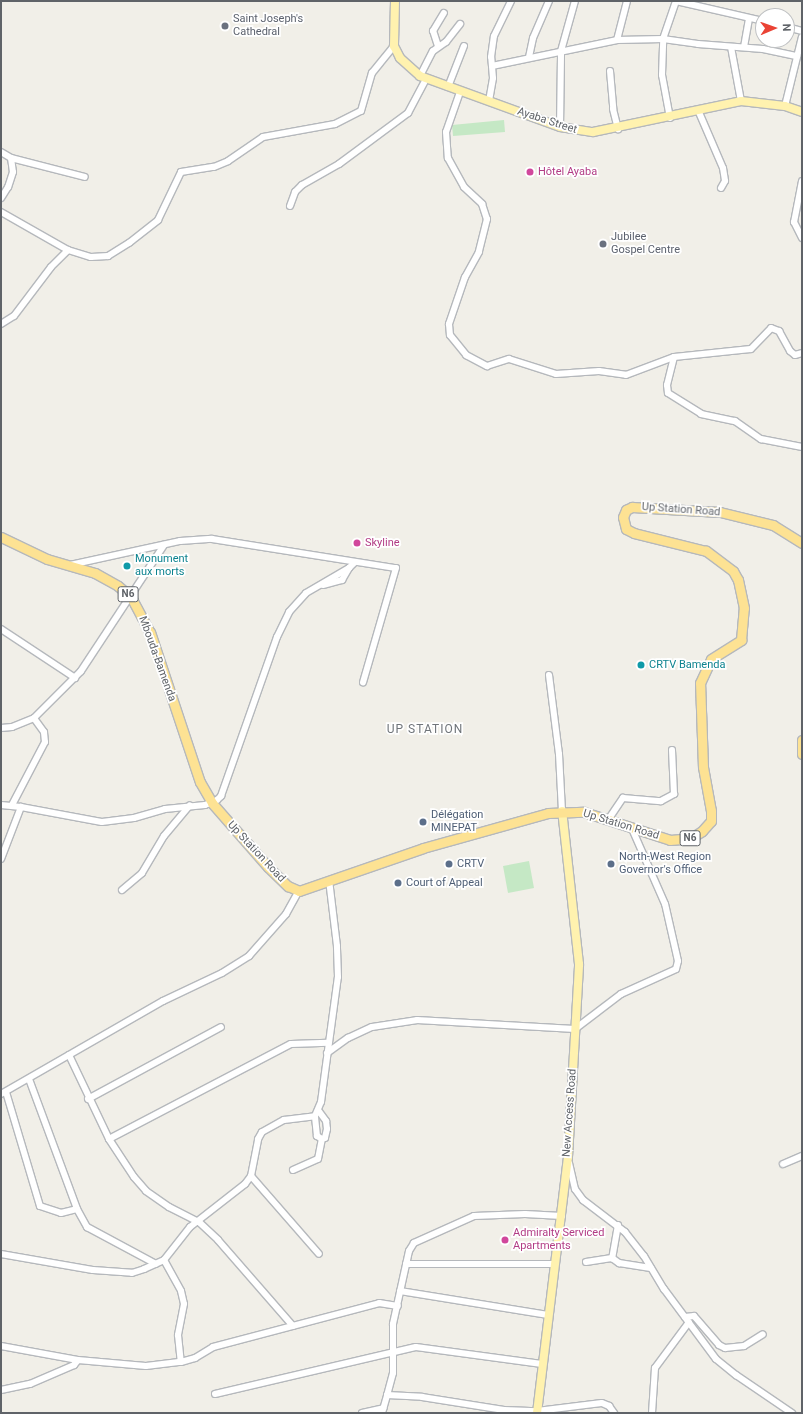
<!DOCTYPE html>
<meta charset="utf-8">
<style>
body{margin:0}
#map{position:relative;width:803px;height:1414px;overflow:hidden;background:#f1efe8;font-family:Roboto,sans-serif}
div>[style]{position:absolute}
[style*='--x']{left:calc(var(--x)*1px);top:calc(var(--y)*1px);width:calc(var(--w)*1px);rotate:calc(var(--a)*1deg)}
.green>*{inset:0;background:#c5e8c5}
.roads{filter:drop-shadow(1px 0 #b5b8bc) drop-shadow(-1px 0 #b5b8bc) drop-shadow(0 1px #b5b8bc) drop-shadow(0 -1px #b5b8bc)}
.minor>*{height:6px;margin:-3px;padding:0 3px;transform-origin:3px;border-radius:3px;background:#fff}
.major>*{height:8px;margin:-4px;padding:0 4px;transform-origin:4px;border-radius:4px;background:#fff2af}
.highway>*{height:9px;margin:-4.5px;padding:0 4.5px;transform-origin:4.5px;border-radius:4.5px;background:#fde293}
.dots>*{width:11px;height:11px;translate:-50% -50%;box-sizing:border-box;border:2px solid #fff;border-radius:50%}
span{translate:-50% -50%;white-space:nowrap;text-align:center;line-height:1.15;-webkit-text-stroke:3.5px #fff;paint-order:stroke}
.shield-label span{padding:1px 3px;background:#fff;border:1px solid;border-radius:3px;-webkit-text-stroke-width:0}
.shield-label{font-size:10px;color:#5f6368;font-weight:700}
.worship-label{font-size:11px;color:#5b616d}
.left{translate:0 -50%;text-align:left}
.street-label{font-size:11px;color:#5f6368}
.hotel-label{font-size:11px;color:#b23c85}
.culture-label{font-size:11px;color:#0d838f}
.service-label{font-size:11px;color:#4e5e75}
.neighbourhood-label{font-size:12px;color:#70757a;letter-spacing:1px}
.frame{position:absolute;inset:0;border:2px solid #5f6368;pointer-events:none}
.north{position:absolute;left:755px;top:8px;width:40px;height:40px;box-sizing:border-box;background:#fff;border:1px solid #bfc1c3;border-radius:50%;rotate:88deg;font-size:11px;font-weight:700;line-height:16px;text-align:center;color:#5f6368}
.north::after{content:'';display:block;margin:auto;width:14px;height:18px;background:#ea4335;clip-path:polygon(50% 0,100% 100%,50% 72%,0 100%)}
</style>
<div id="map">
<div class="green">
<i style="clip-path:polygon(504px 120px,505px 132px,453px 136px,452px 125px)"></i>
<i style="clip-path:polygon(529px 861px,534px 888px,508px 893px,503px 866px)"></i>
</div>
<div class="roads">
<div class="minor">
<i style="--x:676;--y:1;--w:89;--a:12.9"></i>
<i style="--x:787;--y:27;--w:16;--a:15"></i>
<i style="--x:617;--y:40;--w:40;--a:-75.6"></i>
<i style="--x:438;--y:46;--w:16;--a:-108"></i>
<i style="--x:433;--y:31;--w:21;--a:-59"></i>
<i style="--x:731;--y:47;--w:55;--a:79.5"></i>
<i style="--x:744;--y:47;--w:29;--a:-80"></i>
<i style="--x:529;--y:57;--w:19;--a:-78"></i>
<i style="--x:533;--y:38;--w:40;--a:-66.6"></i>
<i style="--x:492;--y:66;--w:128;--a:-11.7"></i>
<i style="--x:617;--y:40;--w:46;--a:-1.2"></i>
<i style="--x:663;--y:39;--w:35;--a:8"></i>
<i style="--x:698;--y:44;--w:65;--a:4.4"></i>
<i style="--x:763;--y:49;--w:35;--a:12"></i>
<i style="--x:610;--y:71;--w:38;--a:85"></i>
<i style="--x:613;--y:109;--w:21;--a:76"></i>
<i style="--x:420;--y:76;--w:28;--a:-63"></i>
<i style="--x:433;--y:51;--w:16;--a:-35"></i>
<i style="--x:446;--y:42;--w:23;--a:-52"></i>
<i style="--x:448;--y:87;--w:44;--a:-68.7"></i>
<i style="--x:460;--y:92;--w:42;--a:109.3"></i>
<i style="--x:446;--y:132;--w:26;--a:86"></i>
<i style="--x:448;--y:158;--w:33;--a:61"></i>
<i style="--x:464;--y:187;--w:25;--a:43"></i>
<i style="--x:482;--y:204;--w:16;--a:72"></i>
<i style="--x:487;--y:219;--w:34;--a:104"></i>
<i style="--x:479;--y:252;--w:29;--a:119"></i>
<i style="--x:465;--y:277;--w:50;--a:108.8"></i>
<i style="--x:449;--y:324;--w:11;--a:85"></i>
<i style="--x:450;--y:335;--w:26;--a:51"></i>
<i style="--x:466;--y:355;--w:24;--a:28"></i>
<i style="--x:487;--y:366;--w:23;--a:-18"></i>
<i style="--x:509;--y:359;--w:49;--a:17.7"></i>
<i style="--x:556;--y:374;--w:43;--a:-4"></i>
<i style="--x:599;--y:371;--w:27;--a:8"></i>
<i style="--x:626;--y:375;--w:51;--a:-20.6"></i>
<i style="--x:674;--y:357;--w:77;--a:-5.9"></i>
<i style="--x:751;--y:349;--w:29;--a:-46"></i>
<i style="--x:771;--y:328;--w:9;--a:21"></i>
<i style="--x:779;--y:331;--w:23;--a:61"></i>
<i style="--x:790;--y:351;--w:6;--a:39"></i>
<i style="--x:795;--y:355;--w:7;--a:-16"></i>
<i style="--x:489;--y:101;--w:23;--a:-80"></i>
<i style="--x:493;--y:78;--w:21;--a:-95"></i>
<i style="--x:491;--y:57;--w:21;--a:-82"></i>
<i style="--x:494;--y:36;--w:39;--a:-64"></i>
<i style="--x:785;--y:106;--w:71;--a:-76.2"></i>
<i style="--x:698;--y:110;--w:63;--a:66.7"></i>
<i style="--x:723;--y:168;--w:13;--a:81"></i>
<i style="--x:725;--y:181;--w:8;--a:120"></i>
<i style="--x:670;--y:118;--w:44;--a:-100.5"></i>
<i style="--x:662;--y:75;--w:36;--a:-88"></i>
<i style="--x:663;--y:39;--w:40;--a:-71.1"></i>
<i style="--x:560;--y:127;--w:76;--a:-89.2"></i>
<i style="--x:561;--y:51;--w:52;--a:-74.4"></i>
<i style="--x:1;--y:152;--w:12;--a:31"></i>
<i style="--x:11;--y:158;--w:14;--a:82"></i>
<i style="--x:13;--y:172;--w:16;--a:108"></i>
<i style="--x:8;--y:187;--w:13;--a:122"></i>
<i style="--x:11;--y:158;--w:76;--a:14.4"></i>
<i style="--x:802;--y:181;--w:42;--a:101"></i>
<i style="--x:794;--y:222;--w:18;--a:63"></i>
<i style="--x:290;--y:206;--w:15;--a:-70"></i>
<i style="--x:295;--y:192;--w:10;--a:-45"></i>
<i style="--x:302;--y:185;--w:43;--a:-29.6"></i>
<i style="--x:339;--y:164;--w:86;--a:-36.5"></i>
<i style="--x:408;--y:113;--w:38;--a:-62"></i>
<i style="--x:1;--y:212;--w:77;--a:29.6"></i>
<i style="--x:68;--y:250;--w:24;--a:17"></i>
<i style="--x:91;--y:257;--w:17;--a:-3"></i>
<i style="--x:108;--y:256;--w:25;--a:-32"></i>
<i style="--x:129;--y:243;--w:37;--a:-38"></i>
<i style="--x:158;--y:220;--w:53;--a:-64.4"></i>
<i style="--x:181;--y:172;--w:33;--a:-9"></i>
<i style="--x:214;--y:167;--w:15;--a:-23"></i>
<i style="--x:228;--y:161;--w:42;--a:-34.4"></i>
<i style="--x:263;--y:137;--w:73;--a:-10.2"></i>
<i style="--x:335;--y:124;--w:29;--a:-27"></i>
<i style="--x:361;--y:111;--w:40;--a:-74"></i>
<i style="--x:372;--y:73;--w:35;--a:-51"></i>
<i style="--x:1;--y:324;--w:15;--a:-32"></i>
<i style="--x:14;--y:316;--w:61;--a:-52.9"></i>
<i style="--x:51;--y:267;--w:24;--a:-45"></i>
<i style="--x:674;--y:357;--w:29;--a:104"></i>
<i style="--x:667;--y:385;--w:8;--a:83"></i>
<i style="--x:668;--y:393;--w:39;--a:32"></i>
<i style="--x:701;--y:414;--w:35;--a:12"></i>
<i style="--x:735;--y:421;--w:32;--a:35"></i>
<i style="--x:761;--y:439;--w:42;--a:11"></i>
<i style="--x:70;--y:565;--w:113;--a:-12.3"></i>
<i style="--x:180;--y:541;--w:32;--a:-4"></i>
<i style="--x:212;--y:539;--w:186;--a:9"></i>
<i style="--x:396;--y:568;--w:119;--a:106.1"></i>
<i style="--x:323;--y:585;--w:20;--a:-15"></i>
<i style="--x:342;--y:580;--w:14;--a:-60"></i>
<i style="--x:1;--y:629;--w:89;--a:33.5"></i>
<i style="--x:549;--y:675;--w:80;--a:82.8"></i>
<i style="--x:559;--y:754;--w:57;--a:87"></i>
<i style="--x:1;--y:728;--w:11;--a:-5"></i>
<i style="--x:12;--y:727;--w:24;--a:-22"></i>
<i style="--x:34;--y:718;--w:66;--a:-45"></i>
<i style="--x:81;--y:671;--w:151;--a:-56.6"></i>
<i style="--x:1;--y:805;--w:20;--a:6"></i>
<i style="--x:12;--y:805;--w:71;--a:-62.4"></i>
<i style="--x:45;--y:742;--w:10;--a:-96"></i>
<i style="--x:44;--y:732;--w:17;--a:-126"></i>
<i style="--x:608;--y:820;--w:27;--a:-56"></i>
<i style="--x:623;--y:798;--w:38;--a:5"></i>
<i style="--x:661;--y:801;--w:15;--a:-28"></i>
<i style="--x:674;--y:794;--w:44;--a:-92.6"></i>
<i style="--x:1;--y:859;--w:56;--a:-69"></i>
<i style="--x:21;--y:807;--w:82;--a:10.5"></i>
<i style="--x:102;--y:822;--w:32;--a:-7"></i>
<i style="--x:134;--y:818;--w:32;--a:-16"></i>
<i style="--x:165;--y:809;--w:40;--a:-5.7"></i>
<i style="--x:205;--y:805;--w:13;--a:-23"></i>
<i style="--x:217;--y:800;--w:6;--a:-45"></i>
<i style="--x:221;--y:796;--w:169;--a:-70.6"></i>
<i style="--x:277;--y:637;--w:28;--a:-64"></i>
<i style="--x:289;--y:612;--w:25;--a:-48"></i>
<i style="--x:306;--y:593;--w:50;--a:-30.2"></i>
<i style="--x:349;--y:568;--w:8;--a:-45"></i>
<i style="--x:122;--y:890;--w:26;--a:-40"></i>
<i style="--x:142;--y:873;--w:43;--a:-59.3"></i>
<i style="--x:164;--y:836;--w:40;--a:-50"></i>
<i style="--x:327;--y:1053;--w:26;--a:-36"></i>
<i style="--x:348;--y:1038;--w:26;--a:-25"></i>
<i style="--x:372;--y:1027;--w:46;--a:-8.8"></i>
<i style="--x:417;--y:1020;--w:158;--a:3.3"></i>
<i style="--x:575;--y:1029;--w:58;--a:-37.3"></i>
<i style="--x:621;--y:994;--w:60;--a:-24.4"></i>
<i style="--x:676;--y:969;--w:8;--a:-76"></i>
<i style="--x:678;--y:961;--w:58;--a:-102.8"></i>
<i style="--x:665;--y:904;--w:82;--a:-113.7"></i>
<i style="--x:69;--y:1055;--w:93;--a:64.5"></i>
<i style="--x:109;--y:1139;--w:45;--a:56.7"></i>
<i style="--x:134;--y:1177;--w:18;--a:49"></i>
<i style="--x:146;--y:1191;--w:28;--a:35"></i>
<i style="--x:169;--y:1207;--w:34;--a:27"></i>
<i style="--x:199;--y:1222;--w:26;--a:43"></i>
<i style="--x:218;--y:1240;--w:114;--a:48.9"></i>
<i style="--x:29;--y:1079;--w:139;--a:69.7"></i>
<i style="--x:77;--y:1209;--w:21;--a:61"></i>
<i style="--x:87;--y:1227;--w:78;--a:28.2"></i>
<i style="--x:6;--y:1092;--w:119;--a:73.4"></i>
<i style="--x:40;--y:1206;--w:22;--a:18"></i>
<i style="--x:61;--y:1213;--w:16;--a:-14"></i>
<i style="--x:1;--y:1094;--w:187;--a:-29.9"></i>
<i style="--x:163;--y:1001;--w:65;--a:-25.4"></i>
<i style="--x:222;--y:973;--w:32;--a:-32"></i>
<i style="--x:249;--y:956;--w:56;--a:-48.6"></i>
<i style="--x:286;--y:914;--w:26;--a:-61"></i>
<i style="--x:88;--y:1099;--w:151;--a:-28.4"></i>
<i style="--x:318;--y:1110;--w:14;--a:54"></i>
<i style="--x:326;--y:1121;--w:8;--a:83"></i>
<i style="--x:327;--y:1129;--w:9;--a:103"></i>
<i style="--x:325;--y:1138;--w:3;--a:162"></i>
<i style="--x:322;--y:1139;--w:6;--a:-149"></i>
<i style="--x:317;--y:1136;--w:20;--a:-96"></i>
<i style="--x:315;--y:1116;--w:15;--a:-67"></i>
<i style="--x:321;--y:1102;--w:126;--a:-82.3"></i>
<i style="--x:338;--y:977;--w:31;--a:-92"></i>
<i style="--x:337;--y:946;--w:66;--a:-96.9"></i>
<i style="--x:109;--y:1139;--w:205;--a:-27.6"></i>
<i style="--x:291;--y:1044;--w:37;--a:-2"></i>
<i style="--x:569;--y:1163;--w:27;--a:77"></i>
<i style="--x:575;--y:1189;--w:14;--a:54"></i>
<i style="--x:583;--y:1200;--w:53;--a:37.3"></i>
<i style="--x:625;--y:1232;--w:31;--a:52"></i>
<i style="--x:644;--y:1256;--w:39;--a:59"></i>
<i style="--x:664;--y:1289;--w:87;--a:53.4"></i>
<i style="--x:716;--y:1359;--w:26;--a:39"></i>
<i style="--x:736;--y:1375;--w:68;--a:34.2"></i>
<i style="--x:783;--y:1164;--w:21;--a:-23"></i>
<i style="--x:293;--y:1170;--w:27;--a:-24"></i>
<i style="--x:318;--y:1159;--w:20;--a:-79"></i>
<i style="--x:251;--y:1176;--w:103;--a:48.9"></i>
<i style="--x:562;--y:1216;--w:37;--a:-177"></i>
<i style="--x:525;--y:1214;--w:51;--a:177.8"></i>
<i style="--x:474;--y:1216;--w:66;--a:155.8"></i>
<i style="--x:414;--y:1243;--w:9;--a:122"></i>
<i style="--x:409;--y:1251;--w:75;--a:102.4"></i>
<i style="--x:393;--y:1324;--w:49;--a:90"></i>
<i style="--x:393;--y:1373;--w:23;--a:105"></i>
<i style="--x:387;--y:1395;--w:35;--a:3"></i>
<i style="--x:422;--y:1397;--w:83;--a:9"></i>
<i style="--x:504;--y:1410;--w:33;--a:2"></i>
<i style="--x:537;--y:1411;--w:65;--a:-7"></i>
<i style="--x:602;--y:1403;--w:8;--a:23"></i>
<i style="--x:609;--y:1406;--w:9;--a:54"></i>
<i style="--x:618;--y:1225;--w:34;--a:100"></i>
<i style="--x:612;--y:1258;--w:9;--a:36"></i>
<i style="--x:619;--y:1263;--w:32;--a:9"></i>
<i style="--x:1;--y:1254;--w:93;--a:9.9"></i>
<i style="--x:93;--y:1270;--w:39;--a:4"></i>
<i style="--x:132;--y:1273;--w:13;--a:-18"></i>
<i style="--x:144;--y:1269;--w:22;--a:-24"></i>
<i style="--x:164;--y:1260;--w:42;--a:-51.8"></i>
<i style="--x:190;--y:1227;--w:70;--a:-38"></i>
<i style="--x:245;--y:1184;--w:10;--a:-53"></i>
<i style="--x:251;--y:1176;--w:38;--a:-79"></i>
<i style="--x:258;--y:1139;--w:8;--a:-60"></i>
<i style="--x:262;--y:1132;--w:25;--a:-29"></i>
<i style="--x:284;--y:1120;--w:31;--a:-7"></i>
<i style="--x:164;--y:1260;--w:35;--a:61"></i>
<i style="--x:181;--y:1291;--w:13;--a:77"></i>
<i style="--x:184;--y:1304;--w:32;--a:101"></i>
<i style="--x:178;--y:1335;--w:27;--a:84"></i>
<i style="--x:586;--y:1262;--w:26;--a:-9"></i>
<i style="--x:406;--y:1264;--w:148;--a:0"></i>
<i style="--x:400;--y:1291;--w:150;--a:9.2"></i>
<i style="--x:685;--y:1317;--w:9;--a:-6"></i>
<i style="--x:694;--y:1316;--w:38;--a:49"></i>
<i style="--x:719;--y:1345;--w:7;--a:27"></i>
<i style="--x:725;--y:1348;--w:19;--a:-6"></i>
<i style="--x:744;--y:1346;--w:22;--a:-32"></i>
<i style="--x:1;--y:1346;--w:78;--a:10.3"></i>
<i style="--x:1;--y:1390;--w:30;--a:-12"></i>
<i style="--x:30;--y:1384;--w:48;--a:-23.4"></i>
<i style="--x:74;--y:1365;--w:6;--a:-51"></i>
<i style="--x:78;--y:1360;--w:68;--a:5"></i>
<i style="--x:146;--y:1366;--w:35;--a:-7"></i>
<i style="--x:181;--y:1362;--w:15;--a:-16"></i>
<i style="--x:195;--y:1358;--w:21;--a:-31"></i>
<i style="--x:213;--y:1347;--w:172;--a:-14.8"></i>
<i style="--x:379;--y:1303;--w:19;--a:9"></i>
<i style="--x:215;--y:1394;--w:206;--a:-13.2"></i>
<i style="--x:416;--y:1347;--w:127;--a:7.7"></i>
<i style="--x:362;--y:1413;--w:22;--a:-13"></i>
<i style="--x:382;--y:1413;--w:19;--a:-74"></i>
<i style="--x:652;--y:1413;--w:45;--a:-86.2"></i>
<i style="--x:655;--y:1368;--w:57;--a:-53.5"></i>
</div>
<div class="major">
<i style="--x:395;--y:1;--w:45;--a:91.3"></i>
<i style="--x:394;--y:46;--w:13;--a:63"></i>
<i style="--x:400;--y:58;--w:27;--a:42"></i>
<i style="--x:420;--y:76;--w:149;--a:20"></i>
<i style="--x:560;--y:127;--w:33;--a:9"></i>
<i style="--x:593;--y:132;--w:151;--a:-11.8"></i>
<i style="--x:741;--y:101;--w:44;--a:6.5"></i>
<i style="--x:785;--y:106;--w:18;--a:19"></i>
<i style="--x:537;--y:1413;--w:258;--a:-83.1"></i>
<i style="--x:568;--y:1157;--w:193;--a:-86.7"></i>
<i style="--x:579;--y:964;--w:154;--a:-96.3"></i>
</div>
<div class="highway">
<i style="--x:1;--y:537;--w:51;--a:25.6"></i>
<i style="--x:47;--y:559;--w:50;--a:16.3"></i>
<i style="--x:95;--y:573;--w:26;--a:29"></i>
<i style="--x:118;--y:586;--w:17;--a:40"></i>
<i style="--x:131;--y:597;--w:40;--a:62"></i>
<i style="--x:150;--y:632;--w:158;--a:71.6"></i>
<i style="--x:200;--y:782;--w:24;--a:60"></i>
<i style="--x:212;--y:803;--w:85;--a:48.8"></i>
<i style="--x:268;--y:867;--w:28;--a:44"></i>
<i style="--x:288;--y:886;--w:12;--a:24"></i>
<i style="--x:299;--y:891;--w:131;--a:-19.1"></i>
<i style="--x:423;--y:848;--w:130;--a:-15.6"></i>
<i style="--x:548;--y:813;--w:36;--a:-2"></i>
<i style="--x:584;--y:812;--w:90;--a:18"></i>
<i style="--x:670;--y:840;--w:21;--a:-5"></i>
<i style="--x:691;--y:838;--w:13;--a:-32"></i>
<i style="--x:702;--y:831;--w:13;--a:-48"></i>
<i style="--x:711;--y:821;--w:10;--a:-90"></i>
<i style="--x:711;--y:811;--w:45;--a:-100.3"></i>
<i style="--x:703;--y:767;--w:84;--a:-92"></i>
<i style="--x:700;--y:683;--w:26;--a:-65"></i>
<i style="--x:711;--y:659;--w:36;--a:-32"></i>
<i style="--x:741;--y:640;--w:32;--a:-85"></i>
<i style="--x:744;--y:608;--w:29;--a:-102"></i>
<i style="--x:738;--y:580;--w:10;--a:-119"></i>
<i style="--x:733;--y:571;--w:34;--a:-143"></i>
<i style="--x:706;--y:551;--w:74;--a:-166"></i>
<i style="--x:634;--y:533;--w:9;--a:-153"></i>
<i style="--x:626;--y:529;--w:12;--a:-104"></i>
<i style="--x:623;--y:517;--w:8;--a:-67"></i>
<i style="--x:626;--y:510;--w:7;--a:-27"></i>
<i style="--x:632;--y:507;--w:88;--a:3.3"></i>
<i style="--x:720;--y:512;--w:55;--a:13.8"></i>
<i style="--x:773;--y:525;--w:34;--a:32"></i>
<i style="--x:802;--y:740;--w:14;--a:90"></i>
</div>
</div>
<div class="dots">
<i style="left:225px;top:26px;background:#6b7280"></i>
<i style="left:530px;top:172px;background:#d1479c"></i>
<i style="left:603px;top:244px;background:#6b7280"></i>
<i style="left:357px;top:543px;background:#d1479c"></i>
<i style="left:127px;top:566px;background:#0f9aa8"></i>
<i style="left:641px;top:665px;background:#0f9aa8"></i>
<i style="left:423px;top:822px;background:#5c6f8a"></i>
<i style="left:449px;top:864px;background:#5c6f8a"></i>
<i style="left:611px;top:864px;background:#5c6f8a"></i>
<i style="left:398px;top:883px;background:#5c6f8a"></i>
<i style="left:505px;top:1240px;background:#d1479c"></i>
</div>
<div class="shield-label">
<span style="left:128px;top:594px">N6</span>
<span style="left:690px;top:838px">N6</span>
</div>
<div class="worship-label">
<span class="left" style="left:233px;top:26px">Saint Joseph's<br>Cathedral</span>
<span class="left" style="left:611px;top:244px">Jubilee<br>Gospel Centre</span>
</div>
<div class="street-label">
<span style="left:547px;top:121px;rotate:18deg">Ayaba Street</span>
<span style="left:681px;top:510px;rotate:4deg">Up Station Road</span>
<span style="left:157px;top:659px;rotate:70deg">Mbouda-Bamenda</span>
<span style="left:621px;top:825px;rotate:17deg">Up Station Road</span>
<span style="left:256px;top:852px;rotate:47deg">Up Station Road</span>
<span style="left:570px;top:1113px;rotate:-86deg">New Access Road</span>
</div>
<div class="hotel-label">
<span class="left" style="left:538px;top:172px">Hôtel Ayaba</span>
<span class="left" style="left:365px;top:543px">Skyline</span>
<span class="left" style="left:513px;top:1240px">Admiralty Serviced<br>Apartments</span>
</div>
<div class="culture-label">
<span class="left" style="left:135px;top:566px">Monument<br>aux morts</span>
<span class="left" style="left:649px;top:665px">CRTV Bamenda</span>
</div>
<div class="service-label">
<span class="left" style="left:431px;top:822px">Délégation<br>MINEPAT</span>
<span class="left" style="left:619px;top:864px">North-West Region<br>Governor's Office</span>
<span class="left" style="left:457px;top:864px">CRTV</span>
<span class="left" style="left:406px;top:883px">Court of Appeal</span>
</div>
<div class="neighbourhood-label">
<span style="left:425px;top:730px">UP STATION</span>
</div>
<div class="frame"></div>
<div class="north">N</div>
</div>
